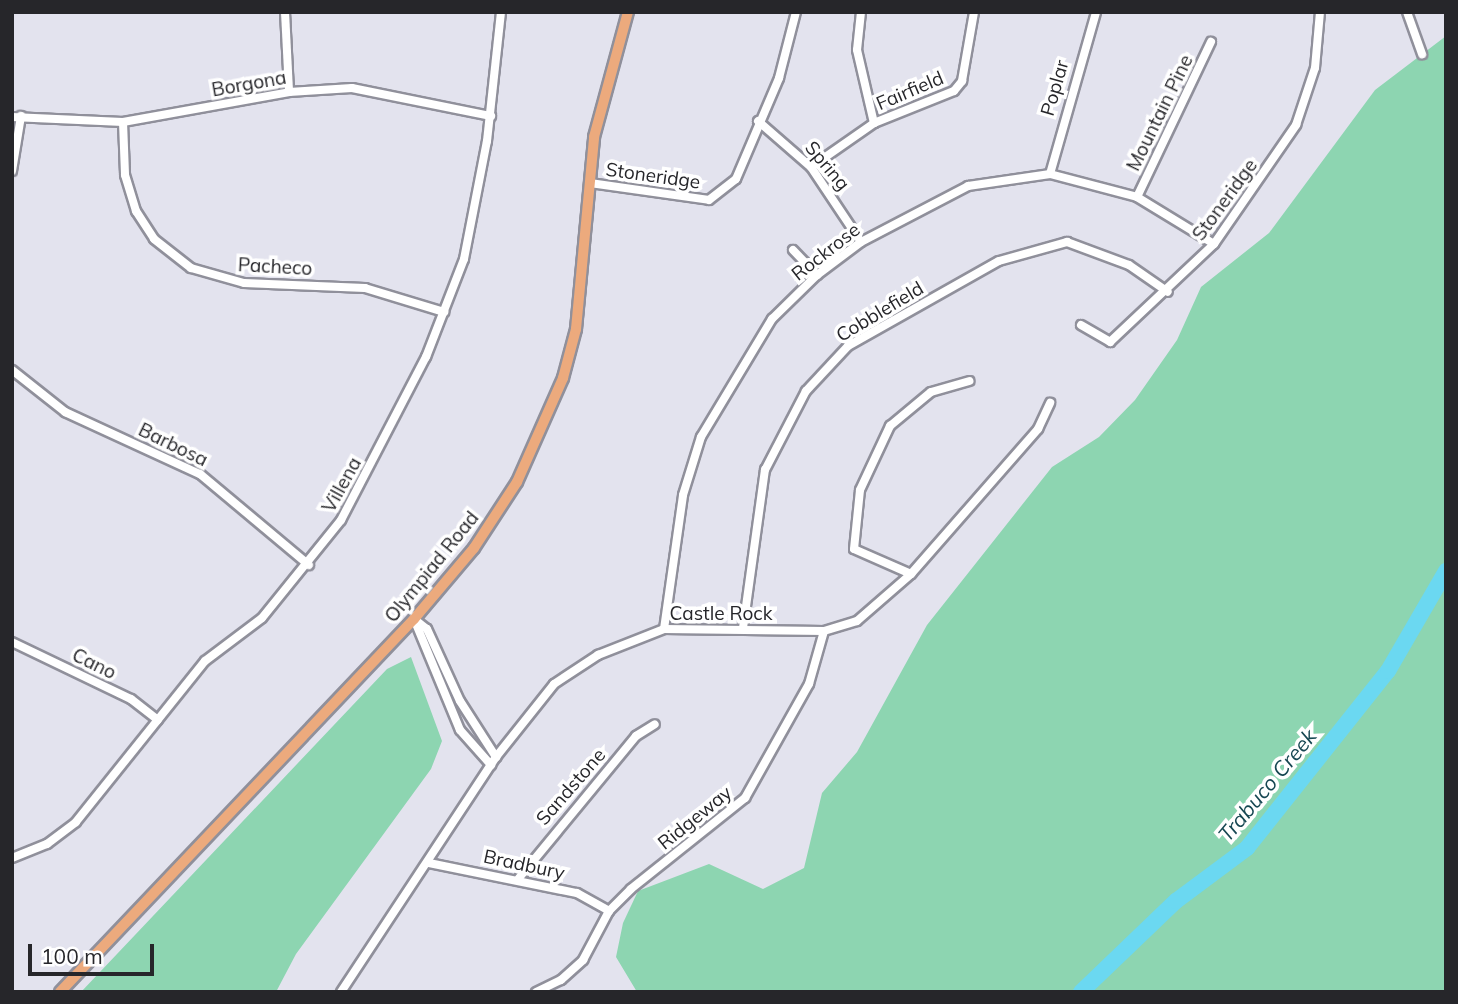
<!DOCTYPE html>
<style>
body{margin:0}
#map{position:relative;width:1458px;height:1004px;overflow:hidden;background:#e3e3ee;font-family:Mulish,sans-serif}
div>[style]{position:absolute}
[style*='--x']{left:calc(var(--x)*1px);top:calc(var(--y)*1px);width:calc(var(--w)*1px);rotate:calc(var(--a)*1deg)}
.green>*{inset:0;background:#8dd5b1}
.river>*{height:16px;margin:-8px;padding:0 8px;transform-origin:8px;border-radius:8px;background:#6bd8f1}
.roads{filter:drop-shadow(2px 0 #90909b) drop-shadow(-2px 0 #90909b) drop-shadow(0 2px #90909b) drop-shadow(0 -2px #90909b)}
.minor>*{height:8px;margin:-4px;padding:0 4px;transform-origin:4px;border-radius:4px;background:#fff}
.major>*{height:10px;margin:-5px;padding:0 5px;transform-origin:5px;border-radius:5px;background:#ecaa7d}
span{translate:-50% -50%;white-space:nowrap;text-align:center;line-height:1.15;-webkit-text-stroke:7px #fff;paint-order:stroke}
.street-label{font-size:19px;color:#26262a}
.water-label{font-size:21px;color:#164752;font-style:italic}
.frame{position:absolute;inset:0;border:14px solid #26262a;pointer-events:none}
.scale{position:absolute;left:28px;top:944px;width:126px;height:32px;box-sizing:border-box;border:4px solid #26262a;border-top:0;padding-left:9px;font-size:21px;line-height:24px;white-space:nowrap;color:#26262a;-webkit-text-stroke:5px #fff;paint-order:stroke}
</style>
<div id="map">
<div class="green">
<i style="clip-path:polygon(1446px 36px,1446px 992px,637px 992px,616px 957px,623px 923px,638px 891px,709px 864px,763px 889px,804px 868px,822px 793px,857px 752px,927px 625px,1052px 467px,1099px 437px,1135px 400px,1177px 340px,1201px 287px,1269px 233px,1375px 90px)"></i>
<i style="clip-path:polygon(411px 657px,442px 741px,431px 769px,296px 954px,276px 992px,81px 992px,387px 669px)"></i>
</div>
<div class="river">
<i style="--x:1081;--y:992;--w:132;--a:-43.8"></i>
<i style="--x:1176;--y:901;--w:89;--a:-36.7"></i>
<i style="--x:1247;--y:848;--w:226;--a:-51.5"></i>
<i style="--x:1388;--y:671;--w:116;--a:-59.9"></i>
</div>
<div class="roads">
<div class="minor">
<i style="--x:285;--y:12;--w:80;--a:87.1"></i>
<i style="--x:861;--y:12;--w:38;--a:96"></i>
<i style="--x:857;--y:50;--w:75;--a:76.9"></i>
<i style="--x:1407;--y:12;--w:45;--a:70.3"></i>
<i style="--x:12;--y:117;--w:111;--a:2.6"></i>
<i style="--x:123;--y:122;--w:169;--a:-10.2"></i>
<i style="--x:289;--y:92;--w:63;--a:-3.6"></i>
<i style="--x:352;--y:88;--w:142;--a:11.4"></i>
<i style="--x:758;--y:121;--w:70;--a:41"></i>
<i style="--x:811;--y:167;--w:90;--a:56.3"></i>
<i style="--x:123;--y:122;--w:53;--a:87.8"></i>
<i style="--x:125;--y:175;--w:38;--a:73"></i>
<i style="--x:136;--y:211;--w:33;--a:57"></i>
<i style="--x:154;--y:239;--w:47;--a:38.1"></i>
<i style="--x:191;--y:268;--w:55;--a:15.8"></i>
<i style="--x:244;--y:283;--w:121;--a:2.4"></i>
<i style="--x:365;--y:288;--w:83;--a:16.9"></i>
<i style="--x:811;--y:167;--w:77;--a:-34.9"></i>
<i style="--x:874;--y:123;--w:86;--a:-21.8"></i>
<i style="--x:954;--y:91;--w:13;--a:-51"></i>
<i style="--x:962;--y:81;--w:70;--a:-80.1"></i>
<i style="--x:12;--y:171;--w:56;--a:-80.7"></i>
<i style="--x:1050;--y:174;--w:168;--a:-74.1"></i>
<i style="--x:590;--y:183;--w:120;--a:8.1"></i>
<i style="--x:709;--y:200;--w:34;--a:-38"></i>
<i style="--x:736;--y:179;--w:110;--a:-66.9"></i>
<i style="--x:779;--y:78;--w:68;--a:-75.6"></i>
<i style="--x:1137;--y:197;--w:172;--a:-64.5"></i>
<i style="--x:793;--y:250;--w:35;--a:46"></i>
<i style="--x:1081;--y:325;--w:34;--a:30"></i>
<i style="--x:1110;--y:342;--w:143;--a:-43.3"></i>
<i style="--x:1214;--y:244;--w:145;--a:-55.4"></i>
<i style="--x:1296;--y:125;--w:60;--a:-71.6"></i>
<i style="--x:1315;--y:68;--w:56;--a:-84.9"></i>
<i style="--x:12;--y:370;--w:68;--a:38.4"></i>
<i style="--x:65;--y:412;--w:149;--a:24.7"></i>
<i style="--x:200;--y:474;--w:142;--a:39.9"></i>
<i style="--x:911;--y:574;--w:62;--a:-156.3"></i>
<i style="--x:854;--y:549;--w:59;--a:-84.2"></i>
<i style="--x:860;--y:490;--w:71;--a:-64.9"></i>
<i style="--x:890;--y:426;--w:53;--a:-39.7"></i>
<i style="--x:931;--y:392;--w:40;--a:-16"></i>
<i style="--x:414;--y:619;--w:120;--a:67.5"></i>
<i style="--x:460;--y:730;--w:47;--a:48.5"></i>
<i style="--x:414;--y:619;--w:16;--a:38"></i>
<i style="--x:427;--y:629;--w:79;--a:65.4"></i>
<i style="--x:460;--y:701;--w:67;--a:57.3"></i>
<i style="--x:743;--y:628;--w:160;--a:-82.1"></i>
<i style="--x:765;--y:470;--w:89;--a:-62.6"></i>
<i style="--x:806;--y:391;--w:62;--a:-47"></i>
<i style="--x:848;--y:346;--w:173;--a:-29.4"></i>
<i style="--x:999;--y:261;--w:71;--a:-15.6"></i>
<i style="--x:1067;--y:242;--w:66;--a:20.4"></i>
<i style="--x:1129;--y:265;--w:47;--a:34.7"></i>
<i style="--x:664;--y:629;--w:135;--a:-81.9"></i>
<i style="--x:683;--y:495;--w:61;--a:-72.8"></i>
<i style="--x:701;--y:437;--w:138;--a:-59"></i>
<i style="--x:772;--y:319;--w:63;--a:-44.4"></i>
<i style="--x:817;--y:275;--w:55;--a:-36.9"></i>
<i style="--x:861;--y:242;--w:121;--a:-27.6"></i>
<i style="--x:968;--y:186;--w:83;--a:-8.3"></i>
<i style="--x:1050;--y:174;--w:90;--a:14.8"></i>
<i style="--x:1137;--y:197;--w:90;--a:31.4"></i>
<i style="--x:12;--y:642;--w:132;--a:25.6"></i>
<i style="--x:131;--y:699;--w:34;--a:38"></i>
<i style="--x:12;--y:858;--w:38;--a:-22"></i>
<i style="--x:47;--y:844;--w:36;--a:-37"></i>
<i style="--x:76;--y:822;--w:206;--a:-51.3"></i>
<i style="--x:205;--y:661;--w:71;--a:-37"></i>
<i style="--x:262;--y:618;--w:126;--a:-51.1"></i>
<i style="--x:341;--y:520;--w:184;--a:-62.5"></i>
<i style="--x:426;--y:357;--w:105;--a:-68.8"></i>
<i style="--x:464;--y:259;--w:120;--a:-79"></i>
<i style="--x:487;--y:141;--w:130;--a:-83.8"></i>
<i style="--x:429;--y:863;--w:151;--a:11.5"></i>
<i style="--x:577;--y:893;--w:37;--a:29"></i>
<i style="--x:519;--y:878;--w:184;--a:-50.5"></i>
<i style="--x:636;--y:736;--w:22;--a:-32"></i>
<i style="--x:341;--y:992;--w:282;--a:-56.6"></i>
<i style="--x:496;--y:757;--w:93;--a:-51.5"></i>
<i style="--x:554;--y:684;--w:53;--a:-33.4"></i>
<i style="--x:598;--y:655;--w:71;--a:-21.5"></i>
<i style="--x:664;--y:629;--w:160;--a:0.7"></i>
<i style="--x:824;--y:631;--w:34;--a:-17"></i>
<i style="--x:857;--y:621;--w:72;--a:-41"></i>
<i style="--x:911;--y:574;--w:193;--a:-48.8"></i>
<i style="--x:1038;--y:429;--w:29;--a:-65"></i>
<i style="--x:536;--y:992;--w:28;--a:-26"></i>
<i style="--x:561;--y:980;--w:30;--a:-42"></i>
<i style="--x:583;--y:960;--w:55;--a:-62"></i>
<i style="--x:609;--y:911;--w:31;--a:-45"></i>
<i style="--x:631;--y:889;--w:146;--a:-38.6"></i>
<i style="--x:745;--y:798;--w:131;--a:-60.7"></i>
<i style="--x:809;--y:684;--w:55;--a:-74.2"></i>
</div>
<div class="major">
<i style="--x:60;--y:992;--w:514;--a:-46.5"></i>
<i style="--x:414;--y:619;--w:93;--a:-49.8"></i>
<i style="--x:474;--y:548;--w:79;--a:-56.9"></i>
<i style="--x:517;--y:482;--w:114;--a:-66.1"></i>
<i style="--x:563;--y:378;--w:51;--a:-75.1"></i>
<i style="--x:576;--y:329;--w:193;--a:-84.6"></i>
<i style="--x:594;--y:137;--w:130;--a:-74.8"></i>
</div>
</div>
<div class="street-label">
<span style="left:249px;top:84px;rotate:-10deg">Borgona</span>
<span style="left:1055px;top:88px;rotate:-74deg">Poplar</span>
<span style="left:910px;top:91px;rotate:-23deg">Fairfield</span>
<span style="left:1160px;top:113px;rotate:-64deg">Mountain Pine</span>
<span style="left:827px;top:166px;rotate:50deg">Spring</span>
<span style="left:653px;top:176px;rotate:8deg">Stoneridge</span>
<span style="left:1225px;top:200px;rotate:-54deg">Stoneridge</span>
<span style="left:826px;top:252px;rotate:-38deg">Rockrose</span>
<span style="left:275px;top:267px;rotate:3deg">Pacheco</span>
<span style="left:880px;top:312px;rotate:-31deg">Cobblefield</span>
<span style="left:173px;top:445px;rotate:26deg">Barbosa</span>
<span style="left:342px;top:485px;rotate:-61deg">Villena</span>
<span style="left:432px;top:567px;rotate:-51deg">Olympiad Road</span>
<span style="left:721px;top:614px">Castle Rock</span>
<span style="left:94px;top:664px;rotate:26deg">Cano</span>
<span style="left:571px;top:787px;rotate:-49deg">Sandstone</span>
<span style="left:695px;top:818px;rotate:-39deg">Ridgeway</span>
<span style="left:524px;top:865px;rotate:12deg">Bradbury</span>
</div>
<div class="water-label">
<span style="left:1267px;top:785px;rotate:-50deg">Trabuco Creek</span>
</div>
<div class="frame"></div>
<div class="scale">100 m</div>
</div>
